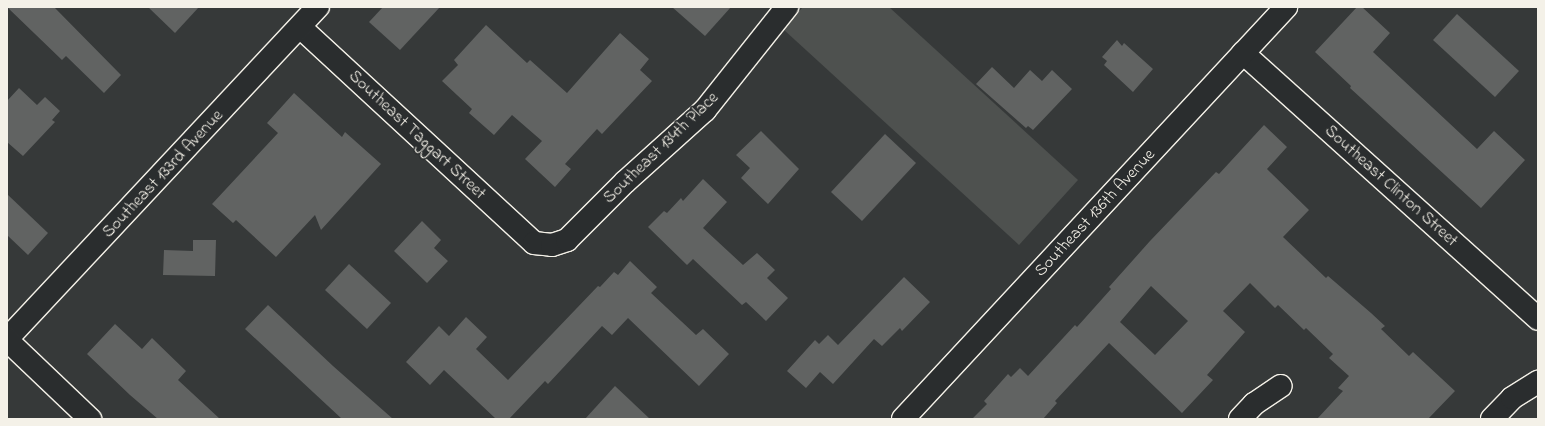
<!DOCTYPE html>
<style>
body{margin:0}
#map{position:relative;width:1545px;height:426px;overflow:hidden;background:#363939;font-family:"Indie Flower",sans-serif}
div>[style]{position:absolute}
[style*='--x']{left:calc(var(--x)*1px);top:calc(var(--y)*1px);width:calc(var(--w)*1px);rotate:calc(var(--a)*1deg)}
.green>*{inset:0;background:#4e514f}
.building>*{inset:0;background:#616362}
.roads{filter:drop-shadow(1px 0 #f4f1e8) drop-shadow(-1px 0 #f4f1e8) drop-shadow(0 1px #f4f1e8) drop-shadow(0 -1px #f4f1e8)}
.minor>*{height:22px;margin:-11px;padding:0 11px;transform-origin:11px;border-radius:11px;background:#2a2d2e}
span{translate:-50% -50%;white-space:nowrap;text-align:center;line-height:1.15;-webkit-text-stroke:3.5px #2a2d2e;paint-order:stroke}
.street-label{font-size:17px;color:#f4f1e8}
.frame{position:absolute;inset:0;border:8px solid #f4f1e8;pointer-events:none}
</style>
<div id="map">
<div class="green">
<i style="clip-path:polygon(803px 7px,889px 7px,1078px 180px,1019px 245px,783px 29px)"></i>
</div>
<div class="building">
<i style="clip-path:polygon(7px 7px,54px 7px,121px 75px,104px 93px,66px 56px,62px 60px)"></i>
<i style="clip-path:polygon(148px 7px,199px 7px,175px 33px)"></i>
<i style="clip-path:polygon(383px 7px,440px 7px,400px 50px,369px 22px)"></i>
<i style="clip-path:polygon(672px 7px,731px 7px,705px 36px)"></i>
<i style="clip-path:polygon(1357px 7px,1362px 7px,1390px 33px,1373px 52px,1477px 149px,1494px 131px,1525px 160px,1481px 208px,1350px 88px,1351px 86px,1315px 52px)"></i>
<i style="clip-path:polygon(1457px 14px,1519px 71px,1495px 97px,1433px 40px)"></i>
<i style="clip-path:polygon(486px 25px,527px 63px,530px 60px,567px 93px,620px 33px,649px 59px,640px 70px,652px 81px,602px 134px,597px 129px,565px 164px,571px 169px,555px 187px,525px 159px,542px 141px,512px 115px,494px 135px,469px 113px,472px 109px,442px 81px,458px 65px,454px 60px)"></i>
<i style="clip-path:polygon(1117px 40px,1122px 46px,1124px 43px,1153px 69px,1133px 92px,1104px 65px,1107px 61px,1102px 57px)"></i>
<i style="clip-path:polygon(992px 67px,1014px 88px,1030px 70px,1042px 81px,1052px 70px,1072px 89px,1033px 130px,1028px 126px,1026px 128px,976px 84px)"></i>
<i style="clip-path:polygon(19px 88px,37px 105px,45px 97px,60px 111px,52px 120px,55px 122px,23px 156px,7px 142px,7px 101px)"></i>
<i style="clip-path:polygon(294px 93px,342px 137px,345px 132px,381px 164px,321px 230px,315px 215px,276px 257px,236px 220px,233px 223px,212px 204px,278px 133px,267px 123px)"></i>
<i style="clip-path:polygon(evenodd,1264px 125px,1287px 147px,1267px 169px,1309px 210px,1283px 237px,1326px 278px,1328px 276px,1371px 313px,1385px 326px,1381px 329px,1409px 356px,1413px 352px,1455px 391px,1428px 419px,1317px 419px,1343px 391px,1338px 388px,1349px 376px,1329px 358px,1333px 354px,1306px 328px,1304px 330px,1278px 305px,1275px 308px,1250px 283px,1223px 311px,1245px 332px,1207px 375px,1213px 380px,1182px 413px,1109px 343px,1055px 401px,1057px 403px,1043px 419px,972px 419px,987px 404px,984px 401px,1008px 374px,1011px 377px,1020px 368px,1028px 376px,1075px 325px,1077px 327px,1111px 289px,1109px 287px,1150px 241px,1216px 172px,1219px 174px,1264px 125px,1151px 286px,1188px 321px,1155px 355px,1120px 322px,1151px 286px)"></i>
<i style="clip-path:polygon(761px 131px,799px 169px,768px 204px,741px 178px,750px 168px,736px 155px)"></i>
<i style="clip-path:polygon(885px 134px,916px 163px,862px 221px,831px 192px)"></i>
<i style="clip-path:polygon(703px 179px,727px 202px,703px 228px,743px 265px,757px 253px,775px 270px,767px 278px,788px 298px,766px 321px,746px 302px,742px 305px,693px 259px,687px 265px,648px 227px,664px 211px,667px 213px,681px 198px,683px 201px)"></i>
<i style="clip-path:polygon(7px 194px,48px 233px,28px 255px,7px 235px)"></i>
<i style="clip-path:polygon(422px 221px,441px 240px,434px 248px,448px 261px,427px 283px,394px 251px)"></i>
<i style="clip-path:polygon(193px 240px,216px 240px,215px 276px,163px 275px,164px 250px,193px 251px)"></i>
<i style="clip-path:polygon(630px 261px,657px 287px,651px 293px,696px 335px,703px 329px,729px 354px,699px 386px,628px 318px,612px 335px,602px 326px,548px 384px,545px 381px,509px 419px,496px 419px,444px 370px,430px 385px,406px 362px,439px 326px,449px 336px,466px 317px,487px 337px,476px 349px,508px 380px,598px 286px,600px 287px,614px 272px,618px 275px)"></i>
<i style="clip-path:polygon(349px 264px,391px 303px,367px 329px,325px 290px)"></i>
<i style="clip-path:polygon(904px 277px,930px 302px,902px 331px,900px 328px,882px 346px,874px 339px,833px 384px,820px 372px,806px 388px,787px 371px,815px 340px,819px 344px,828px 335px,838px 345px)"></i>
<i style="clip-path:polygon(268px 305px,333px 366px,393px 419px,342px 419px,245px 329px)"></i>
<i style="clip-path:polygon(115px 324px,142px 349px,152px 338px,186px 371px,178px 380px,220px 419px,158px 419px,130px 395px,87px 354px)"></i>
<i style="clip-path:polygon(615px 386px,650px 419px,585px 419px)"></i>
</div>
<div class="roads">
<div class="minor">
<i style="--x:300;--y:27;--w:318;--a:42.7"></i>
<i style="--x:534;--y:243;--w:18;--a:6"></i>
<i style="--x:552;--y:245;--w:16;--a:-18"></i>
<i style="--x:567;--y:240;--w:82;--a:-45"></i>
<i style="--x:625;--y:182;--w:108;--a:-42"></i>
<i style="--x:705;--y:110;--w:132;--a:-51.5"></i>
<i style="--x:1243;--y:53;--w:397;--a:42"></i>
<i style="--x:7;--y:339;--w:455;--a:-46.9"></i>
<i style="--x:7;--y:340;--w:115;--a:43.6"></i>
<i style="--x:903;--y:419;--w:563;--a:-47.09"></i>
<i style="--x:1240;--y:419;--w:21;--a:-47"></i>
<i style="--x:1254;--y:404;--w:32;--a:-34"></i>
<i style="--x:1492;--y:419;--w:29;--a:-46"></i>
<i style="--x:1512;--y:398;--w:31;--a:-32"></i>
</div>
</div>
<div class="street-label">
<span style="left:417px;top:135px;rotate:43deg">Southeast Taggart Street</span>
<span style="left:661px;top:148px;rotate:-44deg">Southeast 134th Place</span>
<span style="left:163px;top:174px;rotate:-47deg">Southeast 133rd Avenue</span>
<span style="left:1391px;top:186px;rotate:42deg">Southeast Clinton Street</span>
<span style="left:1095px;top:213px;rotate:-47deg">Southeast 136th Avenue</span>
</div>
<div class="frame"></div>
</div>
